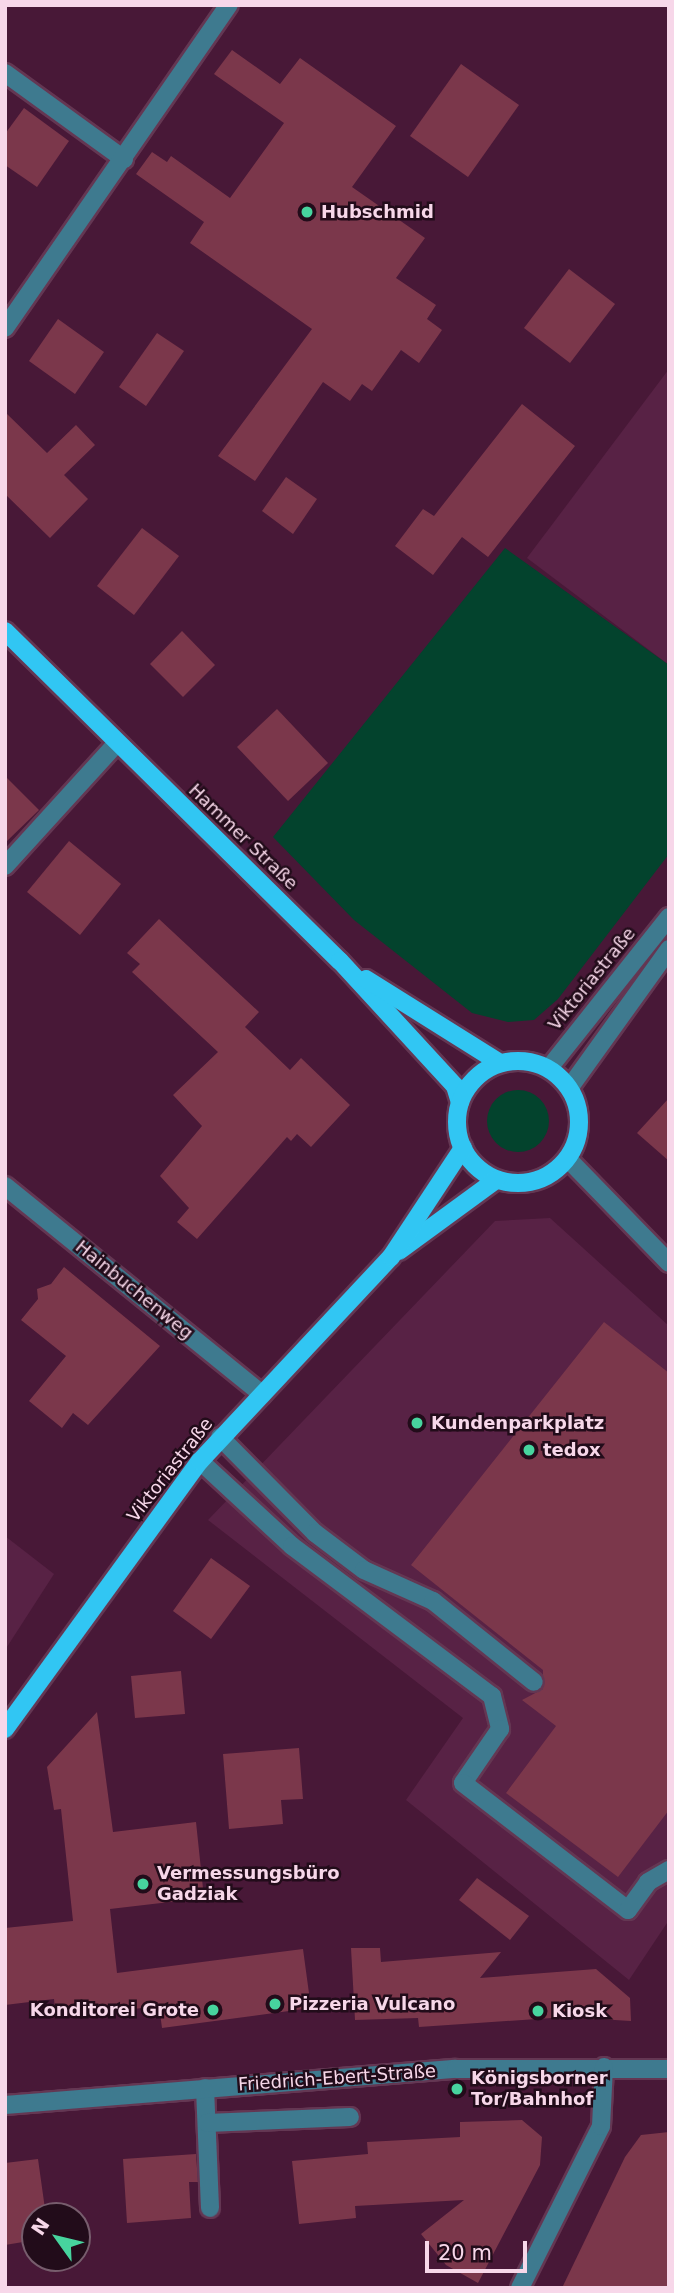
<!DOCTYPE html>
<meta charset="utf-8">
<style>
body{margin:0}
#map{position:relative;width:674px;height:2293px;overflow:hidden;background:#481837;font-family:"DejaVu Sans",sans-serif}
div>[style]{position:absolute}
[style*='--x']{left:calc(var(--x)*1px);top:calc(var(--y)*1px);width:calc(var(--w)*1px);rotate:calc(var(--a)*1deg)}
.built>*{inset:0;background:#582245}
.green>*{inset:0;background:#03432d}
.round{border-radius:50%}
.building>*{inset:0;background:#7b374b}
.roads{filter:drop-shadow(2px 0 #643753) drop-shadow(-2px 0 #643753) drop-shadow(0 2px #643753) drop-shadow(0 -2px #643753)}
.minor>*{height:18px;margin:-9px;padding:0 9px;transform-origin:9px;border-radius:9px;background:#3e7a8f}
.major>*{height:18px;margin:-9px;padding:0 9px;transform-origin:9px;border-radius:9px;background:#31c6f3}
.major>.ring{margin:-9px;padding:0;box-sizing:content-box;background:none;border:18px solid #31c6f3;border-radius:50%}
.dots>*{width:19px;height:19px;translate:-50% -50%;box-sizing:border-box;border:4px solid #220c1a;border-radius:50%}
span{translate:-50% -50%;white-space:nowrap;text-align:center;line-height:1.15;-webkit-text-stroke:5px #220c1a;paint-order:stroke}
.poi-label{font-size:18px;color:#f7d7e9;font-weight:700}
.left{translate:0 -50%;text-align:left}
.right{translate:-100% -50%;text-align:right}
.street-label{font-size:18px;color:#f7d7e9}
.frame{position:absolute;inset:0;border:7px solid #f7d7e9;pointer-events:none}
.north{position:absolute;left:21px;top:2202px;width:70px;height:70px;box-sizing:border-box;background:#220c1a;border:2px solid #775d6d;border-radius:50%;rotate:304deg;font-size:19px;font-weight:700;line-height:28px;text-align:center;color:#f7d7e9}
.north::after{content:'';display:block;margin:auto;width:24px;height:32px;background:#47d49e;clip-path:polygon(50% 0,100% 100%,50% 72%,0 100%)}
.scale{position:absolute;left:425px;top:2241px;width:102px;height:32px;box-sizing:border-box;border:4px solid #f7d7e9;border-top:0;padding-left:9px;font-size:21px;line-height:24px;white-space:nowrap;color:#f7d7e9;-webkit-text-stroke:5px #220c1a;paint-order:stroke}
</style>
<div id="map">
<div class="built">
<i style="clip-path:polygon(669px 369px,669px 665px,527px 558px)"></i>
<i style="clip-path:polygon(550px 1218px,669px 1326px,669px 1920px,629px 1980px,406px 1800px,463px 1718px,208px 1520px,495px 1221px)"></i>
<i style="clip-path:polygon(5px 1536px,54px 1574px,5px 1650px)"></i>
</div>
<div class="green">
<i style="clip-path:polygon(505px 548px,669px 665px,669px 854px,558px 999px,534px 1020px,508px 1022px,472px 1013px,354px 920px,273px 837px)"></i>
<i class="round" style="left:487px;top:1090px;width:62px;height:62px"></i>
</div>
<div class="building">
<i style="clip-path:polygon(232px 50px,280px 84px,300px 58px,396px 126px,352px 187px,425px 238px,396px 278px,436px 305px,427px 319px,442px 330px,419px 363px,401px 350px,372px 391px,362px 384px,350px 401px,323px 382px,255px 481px,218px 456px,312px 329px,190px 243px,204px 222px,136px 174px,152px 152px,167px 162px,171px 156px,230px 198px,284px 123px,214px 74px)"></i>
<i style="clip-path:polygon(461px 64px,519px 105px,468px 177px,410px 136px)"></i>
<i style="clip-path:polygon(24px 108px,69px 141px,37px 187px,5px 165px,5px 134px)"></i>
<i style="clip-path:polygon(569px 269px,615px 304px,570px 363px,524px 328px)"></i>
<i style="clip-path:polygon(58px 319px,104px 352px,75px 394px,29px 361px)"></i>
<i style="clip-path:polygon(157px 333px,184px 351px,146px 406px,119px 387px)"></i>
<i style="clip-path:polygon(522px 404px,575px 446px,488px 557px,462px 537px,433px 575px,395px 546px,423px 509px,434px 516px)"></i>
<i style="clip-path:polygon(5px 412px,47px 453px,76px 425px,95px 445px,64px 475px,88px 499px,50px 538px,5px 494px)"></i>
<i style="clip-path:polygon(286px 477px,317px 499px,293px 534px,262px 511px)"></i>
<i style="clip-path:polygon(142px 528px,179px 556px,134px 615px,97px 586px)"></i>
<i style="clip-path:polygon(182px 631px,215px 665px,183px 697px,150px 664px)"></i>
<i style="clip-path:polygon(277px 709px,328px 763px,288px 801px,237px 747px)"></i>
<i style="clip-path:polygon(5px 776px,39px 810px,5px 843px)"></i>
<i style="clip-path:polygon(69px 841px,121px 884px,80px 935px,27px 892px)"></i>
<i style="clip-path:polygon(159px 919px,259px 1012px,245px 1027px,290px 1070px,301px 1058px,350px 1105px,311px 1147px,297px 1134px,291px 1141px,287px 1137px,197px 1239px,177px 1222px,189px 1208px,160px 1176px,202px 1126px,173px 1095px,218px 1052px,132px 972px,140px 964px,127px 953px)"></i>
<i style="clip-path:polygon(669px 1098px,669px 1161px,637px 1133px)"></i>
<i style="clip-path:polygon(64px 1267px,160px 1346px,88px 1425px,73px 1413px,62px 1428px,29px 1401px,66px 1356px,21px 1320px,38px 1299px,37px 1289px,51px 1284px)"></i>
<i style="clip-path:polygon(604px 1322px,669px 1373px,669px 1810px,618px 1877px,506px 1793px,556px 1726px,522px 1700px,543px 1689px,543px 1670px,411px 1565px)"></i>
<i style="clip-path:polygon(211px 1558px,250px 1586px,211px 1639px,173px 1611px)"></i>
<i style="clip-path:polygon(181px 1671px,185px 1714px,135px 1718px,131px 1676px)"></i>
<i style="clip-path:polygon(97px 1712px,113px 1832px,196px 1822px,204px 1898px,110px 1909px,117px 1973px,303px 1949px,311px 2008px,162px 2028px,159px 2006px,56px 2018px,54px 1999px,5px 2005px,5px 1928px,73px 1921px,61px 1809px,54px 1810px,47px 1767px)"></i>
<i style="clip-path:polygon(299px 1748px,303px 1799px,281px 1800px,283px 1824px,229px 1829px,223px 1754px)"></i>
<i style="clip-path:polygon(477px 1878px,529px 1916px,510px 1940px,459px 1900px)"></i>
<i style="clip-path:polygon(351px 1948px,380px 1948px,381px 1962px,501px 1952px,480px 1978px,596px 1969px,630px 1998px,631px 2021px,566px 2017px,419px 2027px,418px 2018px,355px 2020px)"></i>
<i style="clip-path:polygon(522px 2120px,542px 2137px,540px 2165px,478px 2283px,446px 2265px,421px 2234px,464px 2200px,355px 2206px,356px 2218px,299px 2224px,292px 2161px,368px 2154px,367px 2142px,460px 2137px,460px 2122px)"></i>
<i style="clip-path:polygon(669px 2132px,669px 2288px,562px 2288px,625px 2157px,641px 2135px)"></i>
<i style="clip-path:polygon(196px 2154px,198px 2182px,189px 2182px,191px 2218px,127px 2223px,123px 2159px)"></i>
<i style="clip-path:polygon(38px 2159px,46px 2216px,35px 2216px,35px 2240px,5px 2245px,5px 2163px)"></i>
</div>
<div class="roads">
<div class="minor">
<i style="--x:5;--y:73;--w:147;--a:35.9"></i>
<i style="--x:5;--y:328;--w:393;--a:-55.3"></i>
<i style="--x:5;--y:866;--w:166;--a:-47.7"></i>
<i style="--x:549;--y:1068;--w:193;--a:-51.5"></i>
<i style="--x:570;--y:1087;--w:170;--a:-54.3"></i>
<i style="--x:568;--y:1159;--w:145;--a:45.8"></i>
<i style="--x:5;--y:1186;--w:331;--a:39"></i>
<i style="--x:220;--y:1437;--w:135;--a:45.3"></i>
<i style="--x:315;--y:1533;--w:61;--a:37.1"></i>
<i style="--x:364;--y:1570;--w:76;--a:24.2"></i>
<i style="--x:433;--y:1601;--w:129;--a:38.7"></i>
<i style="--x:200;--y:1461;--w:125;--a:42.7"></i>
<i style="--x:292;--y:1546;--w:250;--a:36.9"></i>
<i style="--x:492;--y:1696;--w:34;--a:76"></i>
<i style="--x:500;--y:1729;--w:65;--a:124.4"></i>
<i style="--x:463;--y:1783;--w:208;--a:37.6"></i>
<i style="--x:628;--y:1910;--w:34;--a:-54"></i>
<i style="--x:648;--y:1882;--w:24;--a:-30"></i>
<i style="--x:205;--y:2088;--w:120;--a:87.6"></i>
<i style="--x:5;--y:2105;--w:452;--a:-4.6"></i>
<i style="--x:456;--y:2069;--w:213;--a:0"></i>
<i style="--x:207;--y:2123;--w:143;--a:-2.4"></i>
<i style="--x:520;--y:2288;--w:181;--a:-63.4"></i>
<i style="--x:601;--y:2126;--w:59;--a:-87.1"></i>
</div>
<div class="major">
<i style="--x:5;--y:631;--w:470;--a:44.6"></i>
<i style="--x:340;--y:961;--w:170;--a:47.4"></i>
<i style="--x:455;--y:1086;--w:17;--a:73"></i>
<i style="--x:366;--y:979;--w:158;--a:32.1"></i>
<i class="ring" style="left:457px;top:1061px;width:104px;height:104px"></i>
<i style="--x:399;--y:1251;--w:120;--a:-36.2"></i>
<i style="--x:5;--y:1729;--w:331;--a:-54"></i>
<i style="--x:200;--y:1461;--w:279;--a:-46.9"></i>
<i style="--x:391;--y:1257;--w:131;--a:-56.6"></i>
</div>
</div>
<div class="dots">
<i style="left:307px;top:212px;background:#47d49e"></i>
<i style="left:417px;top:1423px;background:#47d49e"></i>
<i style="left:529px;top:1450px;background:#47d49e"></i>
<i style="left:143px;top:1884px;background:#47d49e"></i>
<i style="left:275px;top:2004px;background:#47d49e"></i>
<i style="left:213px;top:2010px;background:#47d49e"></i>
<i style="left:538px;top:2011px;background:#47d49e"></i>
<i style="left:457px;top:2089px;background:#47d49e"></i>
</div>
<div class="poi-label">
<span class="left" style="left:321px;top:212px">Hubschmid</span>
<span class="left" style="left:431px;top:1423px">Kundenparkplatz</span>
<span class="left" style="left:543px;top:1450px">tedox</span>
<span class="left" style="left:157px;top:1884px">Vermessungsbüro<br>Gadziak</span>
<span class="left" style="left:289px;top:2004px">Pizzeria Vulcano</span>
<span class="right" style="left:199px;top:2010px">Konditorei Grote</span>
<span class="left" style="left:552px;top:2011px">Kiosk</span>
<span class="left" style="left:471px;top:2089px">Königsborner<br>Tor/Bahnhof</span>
</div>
<div class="street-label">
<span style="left:243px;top:837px;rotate:44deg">Hammer Straße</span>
<span style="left:592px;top:979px;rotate:-51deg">Viktoriastraße</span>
<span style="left:134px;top:1290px;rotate:39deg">Hainbuchenweg</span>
<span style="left:170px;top:1470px;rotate:-52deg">Viktoriastraße</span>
<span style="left:337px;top:2078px;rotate:-4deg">Friedrich-Ebert-Straße</span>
</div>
<div class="frame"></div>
<div class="north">N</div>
<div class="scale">20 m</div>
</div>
